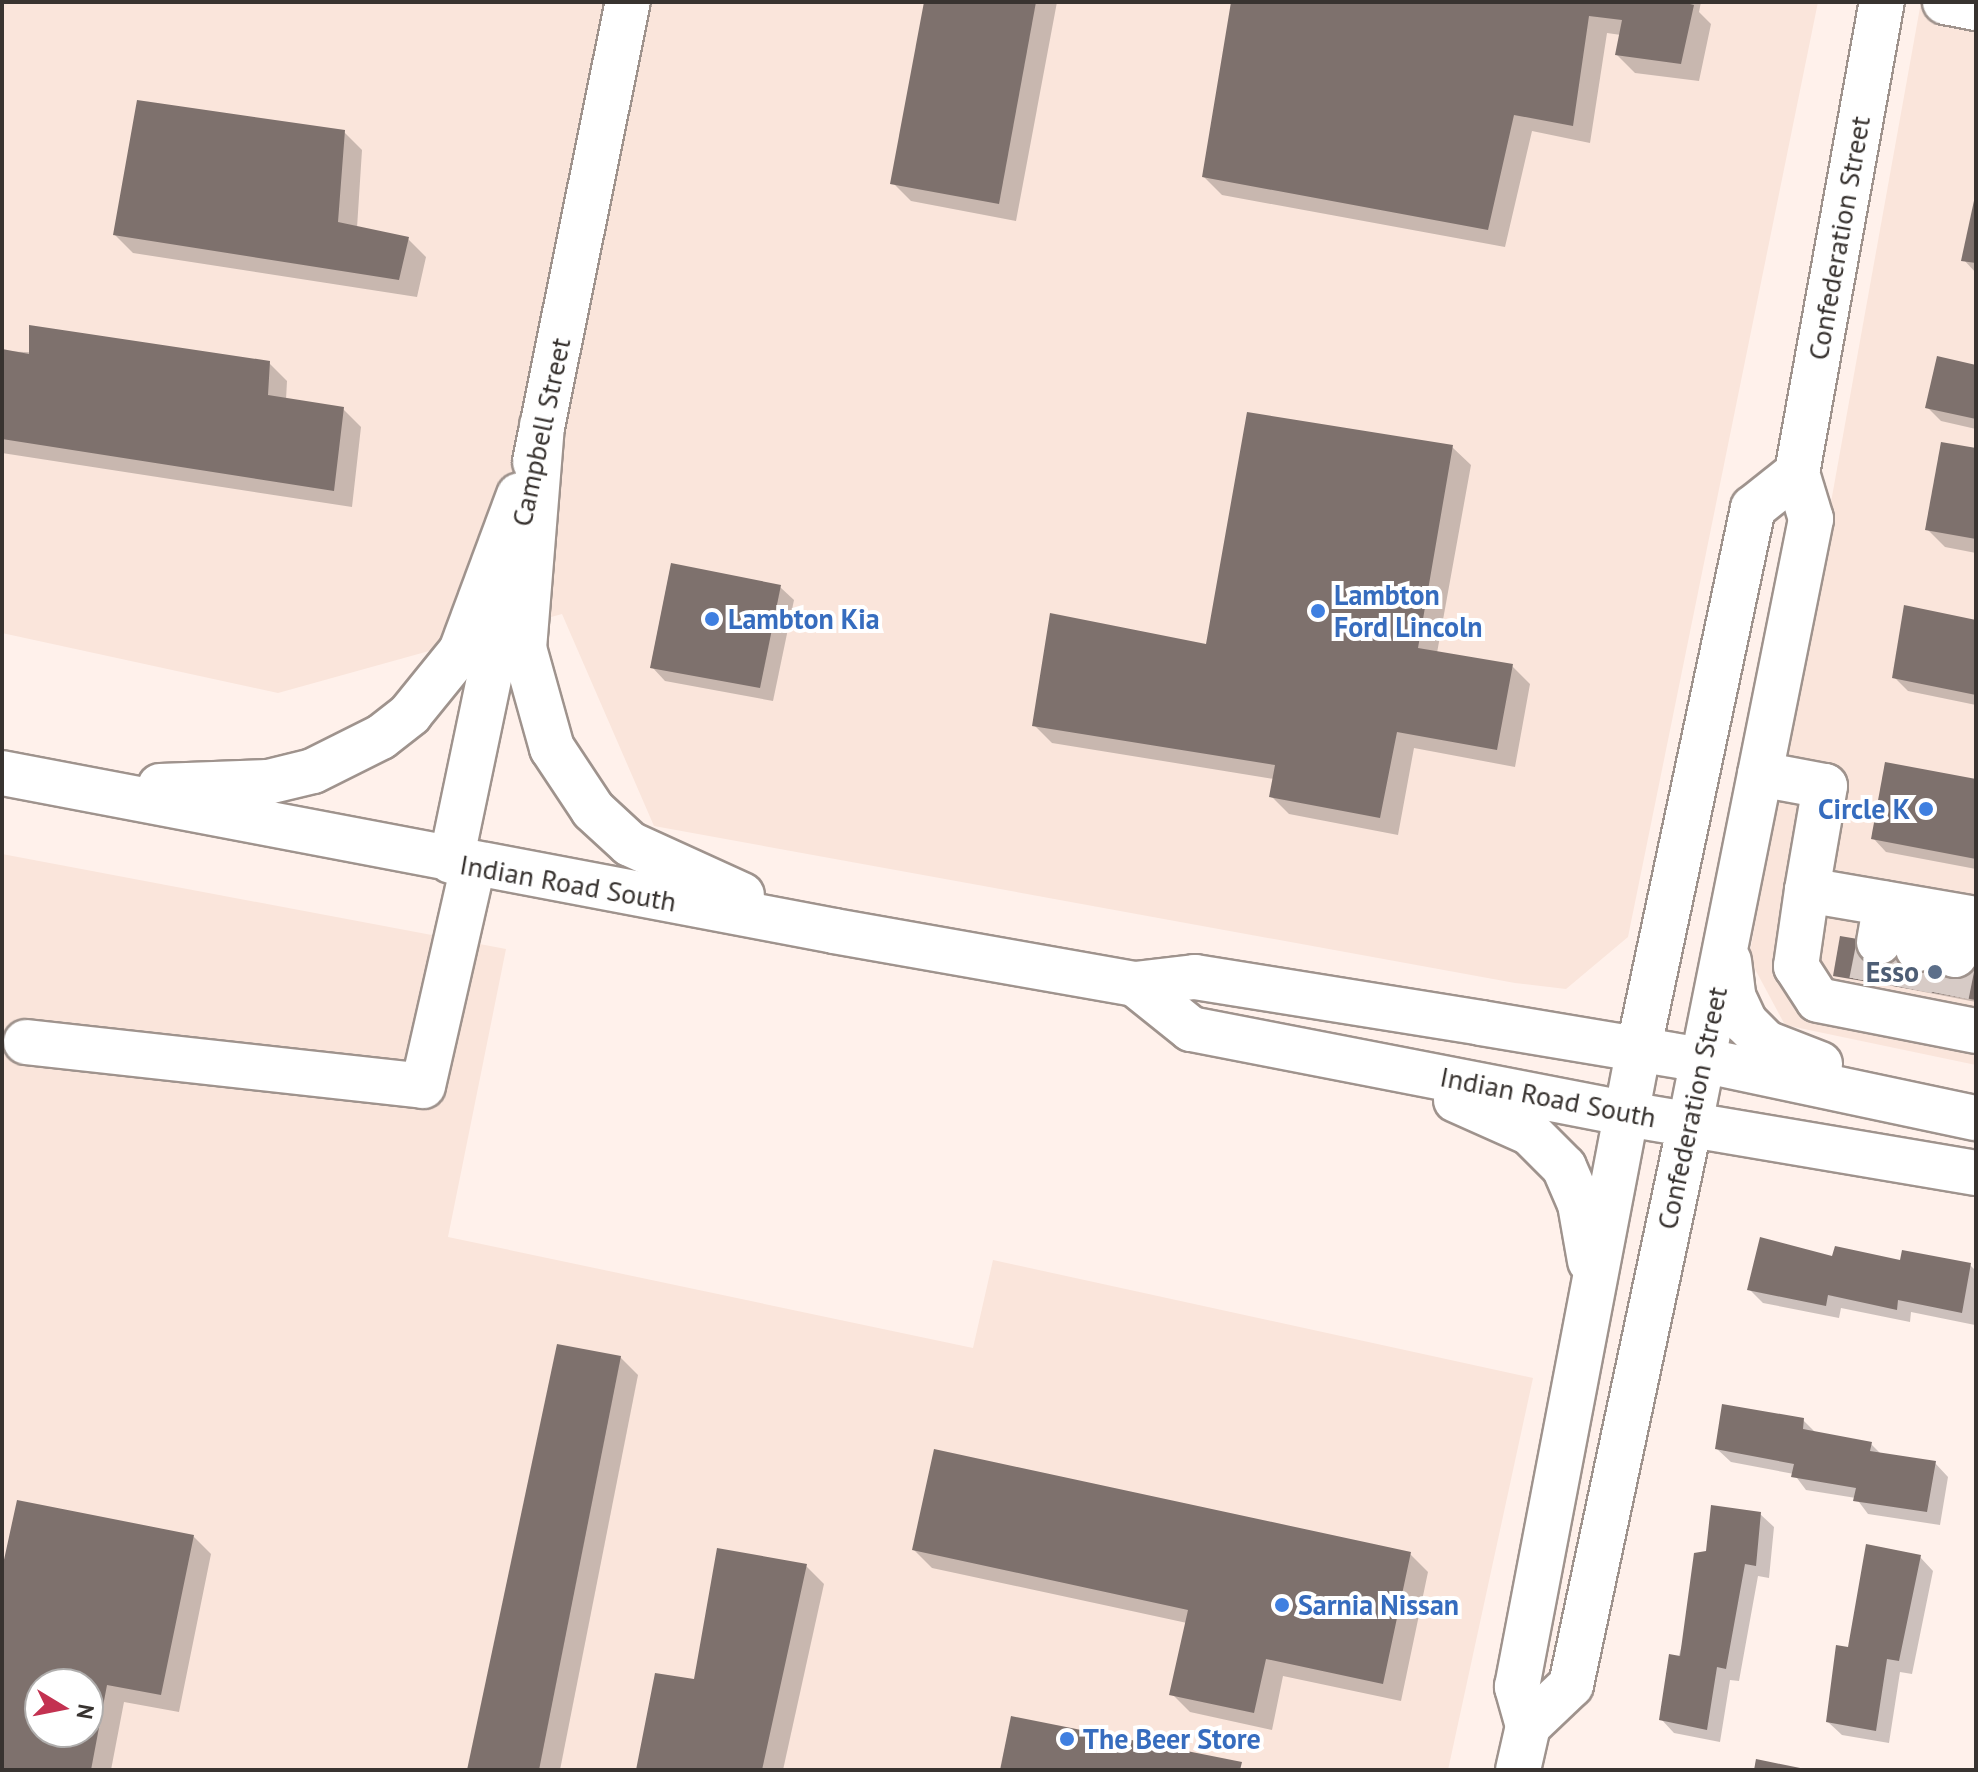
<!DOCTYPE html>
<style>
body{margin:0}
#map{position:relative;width:1978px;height:1772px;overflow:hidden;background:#fff1eb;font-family:"PT Sans",sans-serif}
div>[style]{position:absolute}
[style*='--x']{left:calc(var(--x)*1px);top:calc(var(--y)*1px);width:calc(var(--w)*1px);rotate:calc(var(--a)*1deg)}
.built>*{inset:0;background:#fae5db}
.shadow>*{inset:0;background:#0003}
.building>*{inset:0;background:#7e716d}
.minor-tunnel>*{height:44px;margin-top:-22px;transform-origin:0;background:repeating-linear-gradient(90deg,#d7cbc6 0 44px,transparent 0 66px)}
.roads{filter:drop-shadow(2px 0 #9f938d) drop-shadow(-2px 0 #9f938d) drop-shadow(0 2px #9f938d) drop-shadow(0 -2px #9f938d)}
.minor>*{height:44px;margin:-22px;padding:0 22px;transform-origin:22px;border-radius:22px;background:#fff}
.major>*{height:44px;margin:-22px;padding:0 22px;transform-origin:22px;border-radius:22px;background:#fff}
.dots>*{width:22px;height:22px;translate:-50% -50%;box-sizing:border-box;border:4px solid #fff;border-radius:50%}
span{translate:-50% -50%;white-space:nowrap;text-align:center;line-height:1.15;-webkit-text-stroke:8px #fff;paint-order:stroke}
.street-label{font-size:28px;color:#383330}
.shop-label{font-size:28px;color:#366cbe;font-weight:700}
.left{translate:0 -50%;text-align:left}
.right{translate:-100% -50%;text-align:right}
.service-label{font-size:28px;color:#4e5e75;font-weight:700}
.frame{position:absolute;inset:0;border:4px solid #383330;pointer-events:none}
.north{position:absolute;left:24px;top:1668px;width:80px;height:80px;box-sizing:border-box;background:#fff;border:2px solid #afadac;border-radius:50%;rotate:100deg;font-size:22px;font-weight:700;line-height:32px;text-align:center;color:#383330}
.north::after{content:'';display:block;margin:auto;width:28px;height:36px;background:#c33251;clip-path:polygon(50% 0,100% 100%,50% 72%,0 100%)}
</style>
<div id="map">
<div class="built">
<i style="clip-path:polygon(2px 2px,1818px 2px,1628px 937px,1566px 989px,1515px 983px,654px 826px,562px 614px,278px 693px,2px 633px)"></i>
<i style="clip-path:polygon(1921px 2px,1976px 2px,1976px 1065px,1785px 1025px,1749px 958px)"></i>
<i style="clip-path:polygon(evenodd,2px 854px,506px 949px,448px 1237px,973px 1348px,993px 1260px,1533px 1378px,1448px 1770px,2px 1770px,2px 854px,40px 1684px,88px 1684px,88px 1732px,40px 1732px,40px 1684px)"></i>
</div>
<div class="shadow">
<i style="clip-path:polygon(926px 2px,1057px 2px,1016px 221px,911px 201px,893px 183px)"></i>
<i style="clip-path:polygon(1233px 2px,1701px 2px,1699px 12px,1711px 24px,1699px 81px,1635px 73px,1617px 55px,1621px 35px,1607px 33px,1590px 143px,1532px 131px,1505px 247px,1222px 195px,1204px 177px)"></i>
<i style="clip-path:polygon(344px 132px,362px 150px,357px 228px,408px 239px,426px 257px,417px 297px,133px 253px,115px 235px)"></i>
<i style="clip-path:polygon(1976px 199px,1976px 273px,1964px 260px)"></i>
<i style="clip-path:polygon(2px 351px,269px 363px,287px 381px,286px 400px,343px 409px,361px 427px,352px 507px,2px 453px)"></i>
<i style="clip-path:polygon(1976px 367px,1976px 429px,1941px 421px,1928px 408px)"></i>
<i style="clip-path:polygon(1452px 447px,1471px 465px,1437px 653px,1512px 666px,1530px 684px,1515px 767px,1414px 748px,1398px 835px,1289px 814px,1271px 796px,1274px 779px,1052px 743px,1034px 725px,1208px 646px)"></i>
<i style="clip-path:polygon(1976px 450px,1976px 553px,1945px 547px,1927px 529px)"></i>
<i style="clip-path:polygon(780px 587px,794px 600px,773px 701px,665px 681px,652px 667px)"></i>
<i style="clip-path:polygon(1976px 622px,1976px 705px,1908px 691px,1894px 677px)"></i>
<i style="clip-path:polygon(1976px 781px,1976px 869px,1886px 852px,1873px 838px)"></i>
<i style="clip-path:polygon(1976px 961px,1976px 1002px,1836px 975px)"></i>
<i style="clip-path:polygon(1834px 1258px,1970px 1265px,1976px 1271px,1975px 1325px,1911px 1312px,1910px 1322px,1841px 1308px,1839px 1318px,1763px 1303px,1749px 1289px)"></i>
<i style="clip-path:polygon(620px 1357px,638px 1375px,560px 1770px,470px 1770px)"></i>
<i style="clip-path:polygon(1803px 1420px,1817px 1434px,1871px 1444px,1881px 1454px,1935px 1463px,1948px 1477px,1940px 1525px,1868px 1514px,1856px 1498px,1806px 1490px,1794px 1474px,1731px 1462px,1717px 1449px)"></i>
<i style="clip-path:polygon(1760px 1514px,1774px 1527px,1769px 1578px,1758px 1576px,1739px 1681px,1730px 1680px,1720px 1742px,1674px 1733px,1661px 1719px,1708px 1553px)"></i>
<i style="clip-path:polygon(evenodd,193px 1536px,211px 1554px,179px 1712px,124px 1702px,111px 1770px,2px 1770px,2px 1579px,193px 1536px,40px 1684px,88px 1684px,88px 1732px,40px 1732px,40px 1684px)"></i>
<i style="clip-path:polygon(914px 1550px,1410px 1554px,1428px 1572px,1401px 1701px,1283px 1676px,1272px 1730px,1190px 1712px,1172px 1694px,1187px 1623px,932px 1568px)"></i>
<i style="clip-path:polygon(1920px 1557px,1933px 1571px,1912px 1674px,1900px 1672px,1889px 1743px,1842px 1735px,1828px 1722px,1849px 1649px)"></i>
<i style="clip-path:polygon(806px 1566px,824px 1584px,783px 1770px,638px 1770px,695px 1681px)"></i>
</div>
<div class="building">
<i style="clip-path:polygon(924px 2px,1036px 2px,999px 204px,890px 184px)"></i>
<i style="clip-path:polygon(1231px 2px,1682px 2px,1694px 5px,1681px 64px,1615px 55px,1622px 20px,1589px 16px,1573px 126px,1514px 115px,1488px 230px,1202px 177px)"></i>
<i style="clip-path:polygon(137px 100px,345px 130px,338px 222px,409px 237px,399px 280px,113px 235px)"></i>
<i style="clip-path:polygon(1975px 196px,1976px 196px,1976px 263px,1961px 261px)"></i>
<i style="clip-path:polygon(29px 325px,270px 361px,268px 395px,344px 407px,334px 491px,2px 439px,2px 349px,29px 354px)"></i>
<i style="clip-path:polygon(1937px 356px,1976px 365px,1976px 419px,1925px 408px)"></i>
<i style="clip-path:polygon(1247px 412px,1453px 445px,1418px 648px,1513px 664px,1497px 750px,1397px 732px,1380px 818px,1269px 797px,1275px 765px,1032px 726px,1050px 613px,1206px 644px)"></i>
<i style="clip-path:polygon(1941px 442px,1976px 448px,1976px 539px,1925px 530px)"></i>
<i style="clip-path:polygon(671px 563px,781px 585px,760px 688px,650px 668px)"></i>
<i style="clip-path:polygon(1904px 605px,1976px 620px,1976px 695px,1892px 678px)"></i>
<i style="clip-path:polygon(1885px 762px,1976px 779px,1976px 859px,1871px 839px)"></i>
<i style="clip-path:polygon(1840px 936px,1976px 959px,1976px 1000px,1833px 976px)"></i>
<i style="clip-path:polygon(1760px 1237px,1832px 1256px,1835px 1246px,1900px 1260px,1902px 1250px,1971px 1263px,1962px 1313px,1898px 1300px,1897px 1310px,1828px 1295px,1826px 1306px,1747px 1290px)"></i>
<i style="clip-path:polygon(557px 1344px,621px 1356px,539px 1770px,467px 1770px)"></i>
<i style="clip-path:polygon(1722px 1404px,1804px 1418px,1803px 1429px,1872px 1442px,1870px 1451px,1936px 1461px,1927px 1512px,1853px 1501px,1856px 1488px,1791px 1477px,1794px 1464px,1715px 1449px)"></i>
<i style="clip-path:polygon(934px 1449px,1411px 1552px,1383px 1684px,1266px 1659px,1254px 1713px,1169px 1695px,1188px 1610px,912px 1550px)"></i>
<i style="clip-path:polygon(evenodd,17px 1500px,194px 1535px,161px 1695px,107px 1685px,91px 1770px,2px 1770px,2px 1569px,17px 1500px,40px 1684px,88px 1684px,88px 1732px,40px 1732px,40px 1684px)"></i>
<i style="clip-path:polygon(1711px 1505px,1761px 1512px,1756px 1566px,1745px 1564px,1726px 1669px,1717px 1667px,1707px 1730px,1659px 1720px,1669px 1654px,1680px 1656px,1694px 1553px,1706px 1551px)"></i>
<i style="clip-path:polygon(1866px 1544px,1921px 1555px,1899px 1661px,1887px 1659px,1876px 1731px,1826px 1722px,1836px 1645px,1848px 1647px)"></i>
<i style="clip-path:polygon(717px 1548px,807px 1564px,762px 1770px,636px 1770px,655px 1673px,694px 1679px)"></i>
<i style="clip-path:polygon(1011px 1716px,1242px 1762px,1240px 1770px,1000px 1770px)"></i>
<i style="clip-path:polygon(1756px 1759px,1805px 1769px,1805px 1770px,1754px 1770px)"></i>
</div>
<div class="minor-tunnel">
<i style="--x:1871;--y:982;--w:41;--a:-78.7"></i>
<i style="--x:1910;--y:989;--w:41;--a:-78.7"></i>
<i style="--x:1947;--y:995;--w:41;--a:-78.7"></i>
</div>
<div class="roads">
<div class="minor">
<i style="--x:1945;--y:2;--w:32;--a:11"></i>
<i style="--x:535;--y:462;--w:469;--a:-78.6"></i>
<i style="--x:1760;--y:774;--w:66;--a:10.5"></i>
<i style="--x:1825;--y:786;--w:106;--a:99.8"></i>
<i style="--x:1807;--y:890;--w:171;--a:9.7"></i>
<i style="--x:451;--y:861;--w:327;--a:-78.2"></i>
<i style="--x:1807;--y:890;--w:77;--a:98.2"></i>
<i style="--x:1796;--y:966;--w:40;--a:57.1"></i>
<i style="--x:1818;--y:1000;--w:161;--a:11.1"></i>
<i style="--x:1879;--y:942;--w:39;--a:-80"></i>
<i style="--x:1918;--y:949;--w:39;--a:-80"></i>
<i style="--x:1955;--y:955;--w:38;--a:-81"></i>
<i style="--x:26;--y:1042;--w:399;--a:6.3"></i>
<i style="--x:423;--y:1086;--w:226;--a:-77.2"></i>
</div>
<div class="major">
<i style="--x:542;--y:425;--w:224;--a:94.6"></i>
<i style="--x:524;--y:648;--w:104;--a:74.4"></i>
<i style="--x:552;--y:748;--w:74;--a:56.5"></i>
<i style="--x:593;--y:810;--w:50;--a:42.6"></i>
<i style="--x:630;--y:844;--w:123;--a:24.5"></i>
<i style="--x:2;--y:773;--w:847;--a:10.75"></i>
<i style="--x:834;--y:931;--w:306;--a:10"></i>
<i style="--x:1135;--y:984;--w:60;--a:-6.7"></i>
<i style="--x:1195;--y:977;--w:290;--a:9.1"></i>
<i style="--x:1481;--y:1023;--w:224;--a:9.5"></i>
<i style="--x:1702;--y:1060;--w:280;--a:12"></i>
<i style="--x:160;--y:786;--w:108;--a:-2.1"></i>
<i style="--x:268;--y:782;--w:46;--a:-13.7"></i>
<i style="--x:313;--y:771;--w:76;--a:-26.6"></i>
<i style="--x:381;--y:737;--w:37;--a:-38"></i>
<i style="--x:410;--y:714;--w:81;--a:-51"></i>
<i style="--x:461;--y:651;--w:166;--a:-69.6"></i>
<i style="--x:1729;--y:961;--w:35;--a:83"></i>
<i style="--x:1733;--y:996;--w:29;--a:65"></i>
<i style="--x:1745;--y:1022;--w:30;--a:45"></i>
<i style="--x:1766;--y:1043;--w:58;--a:21.3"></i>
<i style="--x:1135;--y:984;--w:72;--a:38.8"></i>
<i style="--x:1191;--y:1029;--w:444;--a:11"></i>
<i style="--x:1627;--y:1114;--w:354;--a:9.6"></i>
<i style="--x:1456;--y:1100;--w:81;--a:24"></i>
<i style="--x:1530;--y:1133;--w:48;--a:45"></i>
<i style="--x:1564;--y:1167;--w:40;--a:66.6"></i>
<i style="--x:1580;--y:1204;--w:58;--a:80"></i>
<i style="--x:1528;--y:1726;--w:59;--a:-43.6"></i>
<i style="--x:1571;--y:1685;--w:573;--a:-78.02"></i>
<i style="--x:1690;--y:1124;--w:617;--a:-78.69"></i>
<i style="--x:1811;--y:519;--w:48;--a:-106.9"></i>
<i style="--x:1797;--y:473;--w:479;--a:-79.8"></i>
<i style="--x:1518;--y:1770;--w:45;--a:-77.2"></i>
<i style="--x:1528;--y:1726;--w:41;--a:-105.8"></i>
<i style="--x:1517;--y:1687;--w:657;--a:-79.2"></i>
<i style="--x:1640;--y:1042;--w:546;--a:-78.05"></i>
<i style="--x:1753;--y:508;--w:56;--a:-38.5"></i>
</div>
</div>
<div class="dots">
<i style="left:1318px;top:611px;background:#3f7fe0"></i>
<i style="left:712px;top:619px;background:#3f7fe0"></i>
<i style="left:1926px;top:809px;background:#3f7fe0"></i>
<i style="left:1935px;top:972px;background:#5c6f8a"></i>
<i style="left:1282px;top:1605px;background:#3f7fe0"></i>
<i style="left:1067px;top:1739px;background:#3f7fe0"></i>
</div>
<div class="street-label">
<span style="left:1839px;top:238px;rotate:-80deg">Confederation Street</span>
<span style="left:541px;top:432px;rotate:-78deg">Campbell Street</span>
<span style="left:568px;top:883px;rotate:10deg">Indian Road South</span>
<span style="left:1548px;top:1097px;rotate:11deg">Indian Road South</span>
<span style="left:1692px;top:1108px;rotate:-78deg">Confederation Street</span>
</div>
<div class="shop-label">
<span class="left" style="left:1334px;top:611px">Lambton<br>Ford Lincoln</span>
<span class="left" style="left:728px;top:619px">Lambton Kia</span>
<span class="right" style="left:1910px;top:809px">Circle K</span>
<span class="left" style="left:1298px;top:1605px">Sarnia Nissan</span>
<span class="left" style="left:1083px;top:1739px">The Beer Store</span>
</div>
<div class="service-label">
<span class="right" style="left:1919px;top:972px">Esso</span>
</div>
<div class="frame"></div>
<div class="north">N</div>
</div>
